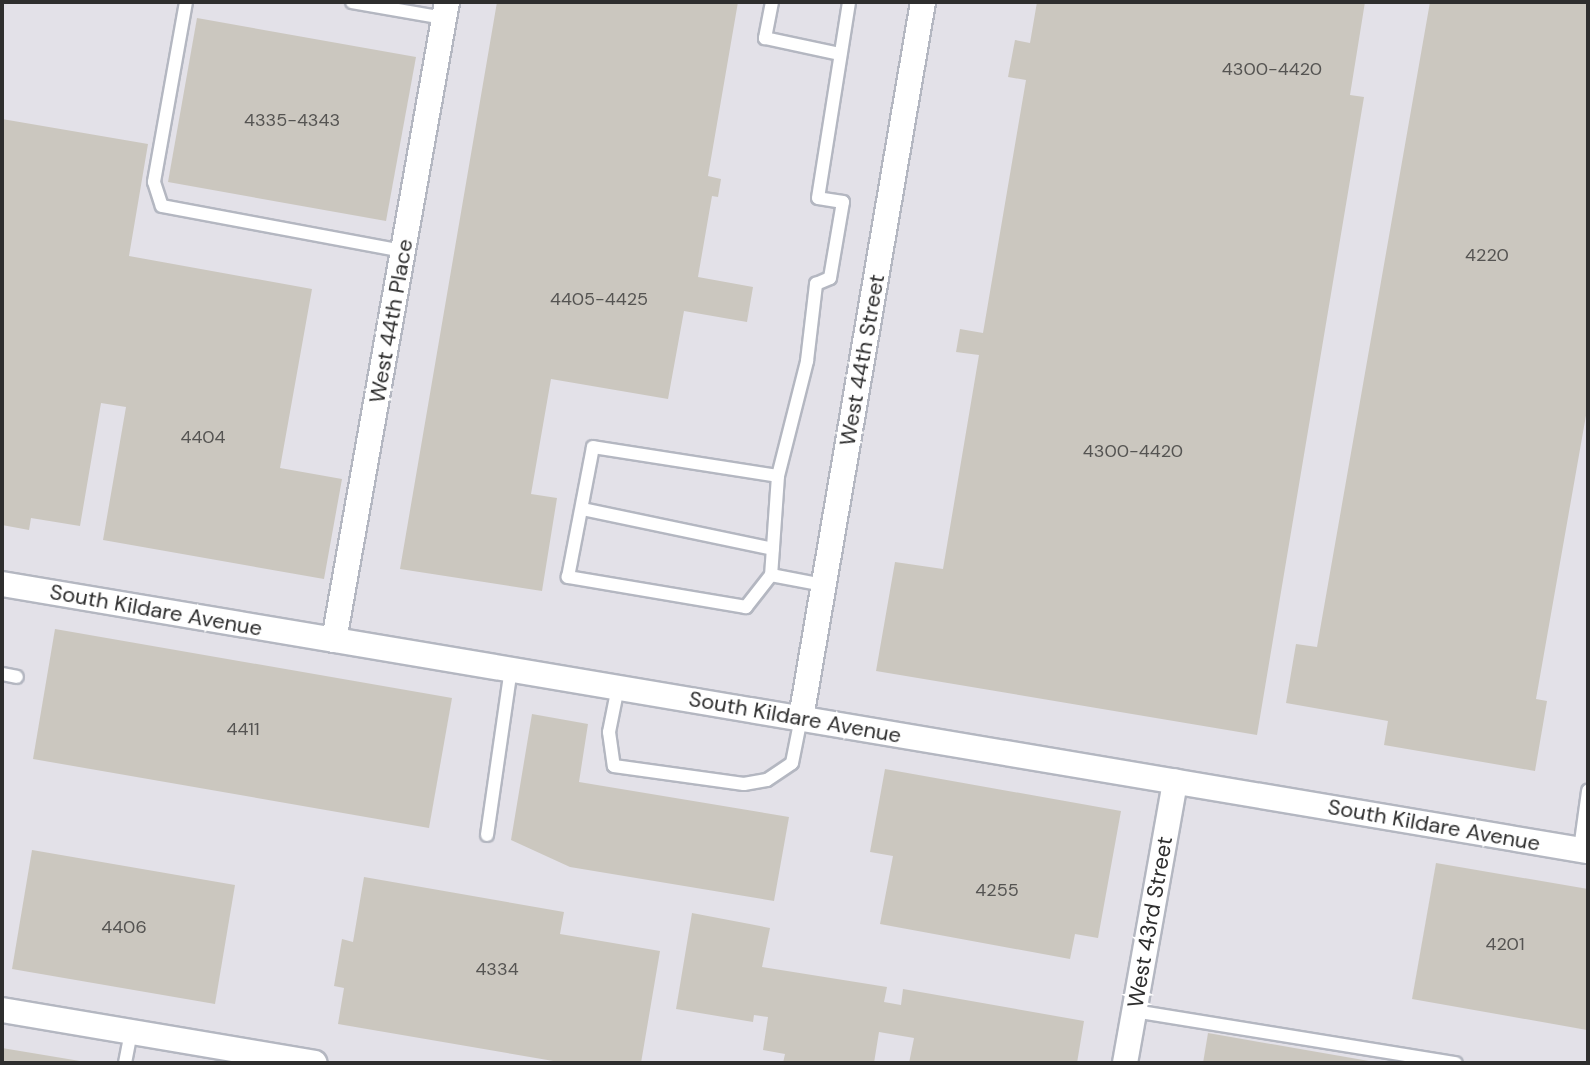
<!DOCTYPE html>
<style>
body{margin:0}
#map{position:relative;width:1590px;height:1065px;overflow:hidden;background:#efe9e1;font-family:"DM Sans",sans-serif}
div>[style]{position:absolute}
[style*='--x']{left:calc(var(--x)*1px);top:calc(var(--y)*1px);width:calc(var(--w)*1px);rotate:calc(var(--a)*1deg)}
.industrial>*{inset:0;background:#e3e1e8}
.building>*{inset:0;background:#cbc7bf}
.roads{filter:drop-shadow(2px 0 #b4b7c1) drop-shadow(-2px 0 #b4b7c1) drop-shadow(0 2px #b4b7c1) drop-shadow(0 -2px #b4b7c1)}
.lane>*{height:12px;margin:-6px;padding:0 6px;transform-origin:6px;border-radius:6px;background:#fff}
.street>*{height:24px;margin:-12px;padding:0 12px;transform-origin:12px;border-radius:12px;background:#fff}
span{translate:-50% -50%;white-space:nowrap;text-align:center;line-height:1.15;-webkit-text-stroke:6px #fff;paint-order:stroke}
.number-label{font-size:18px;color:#555452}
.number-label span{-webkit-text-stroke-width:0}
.street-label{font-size:22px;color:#2e2e2e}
.frame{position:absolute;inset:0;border:4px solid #2e2e2e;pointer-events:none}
</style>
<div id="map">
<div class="industrial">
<i style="clip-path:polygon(2px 2px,1588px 2px,1588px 1063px,2px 1063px)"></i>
</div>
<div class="building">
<i style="clip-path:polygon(497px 2px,738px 2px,708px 176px,721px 179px,718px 197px,712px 196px,698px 277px,753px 287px,747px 322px,684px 311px,668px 399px,551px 379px,531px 494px,557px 498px,542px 591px,400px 569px)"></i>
<i style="clip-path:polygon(1037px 2px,1365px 2px,1350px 95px,1364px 97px,1257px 735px,876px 671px,895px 562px,943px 569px,979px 355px,956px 352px,960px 329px,983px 333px,1026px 80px,1008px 77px,1015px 40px,1030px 43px)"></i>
<i style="clip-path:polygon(1430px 2px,1588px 2px,1588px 404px,1536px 699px,1547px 701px,1535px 771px,1384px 745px,1388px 721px,1286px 703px,1296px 644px,1317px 647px)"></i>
<i style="clip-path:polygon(197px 18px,416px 57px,386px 221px,168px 182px)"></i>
<i style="clip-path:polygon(2px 119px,148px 144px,129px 256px,312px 289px,280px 468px,342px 479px,324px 579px,103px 540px,126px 407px,101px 403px,80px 526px,31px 518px,29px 530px,2px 525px)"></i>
<i style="clip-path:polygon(55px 629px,452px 698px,429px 828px,33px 759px)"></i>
<i style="clip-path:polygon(532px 714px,588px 724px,579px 782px,789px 817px,774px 901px,570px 867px,511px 840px)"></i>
<i style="clip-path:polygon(885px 769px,1121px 811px,1098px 938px,1075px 934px,1070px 959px,880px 924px,893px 856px,870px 852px)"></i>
<i style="clip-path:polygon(32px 850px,235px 885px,215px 1004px,12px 969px)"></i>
<i style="clip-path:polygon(1436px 863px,1588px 889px,1587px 1030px,1412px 999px)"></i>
<i style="clip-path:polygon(364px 877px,564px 912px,560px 934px,660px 951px,641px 1063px,565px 1063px,338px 1024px,344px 988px,334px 986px,342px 939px,353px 942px)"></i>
<i style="clip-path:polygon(692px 913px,770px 928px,762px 967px,887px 987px,884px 1002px,901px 1005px,903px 989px,1084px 1021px,1077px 1063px,909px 1063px,914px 1038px,879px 1032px,874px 1063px,783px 1063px,785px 1054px,763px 1050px,768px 1017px,754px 1015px,753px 1022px,676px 1009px)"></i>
<i style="clip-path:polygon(1208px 1033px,1369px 1061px,1369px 1063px,1203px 1063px)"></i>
<i style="clip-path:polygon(2px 1048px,80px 1061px,79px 1063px,2px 1063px)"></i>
</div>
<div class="roads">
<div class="lane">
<i style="--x:186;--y:2;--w:183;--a:100.1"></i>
<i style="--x:154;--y:182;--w:25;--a:72"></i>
<i style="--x:162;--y:206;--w:245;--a:10.6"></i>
<i style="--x:352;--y:2;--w:93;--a:9.9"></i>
<i style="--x:772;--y:2;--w:37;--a:101"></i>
<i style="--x:765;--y:38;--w:77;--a:12"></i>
<i style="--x:593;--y:447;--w:187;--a:8.9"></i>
<i style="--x:778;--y:476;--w:99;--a:94"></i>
<i style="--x:771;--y:575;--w:41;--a:128"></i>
<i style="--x:746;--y:607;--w:181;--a:-170.4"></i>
<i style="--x:568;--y:577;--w:132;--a:-79.1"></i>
<i style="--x:778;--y:476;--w:119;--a:-75.8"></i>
<i style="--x:807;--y:361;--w:78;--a:-83.3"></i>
<i style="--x:816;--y:284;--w:15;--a:-23"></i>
<i style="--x:830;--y:278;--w:77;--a:-80.3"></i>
<i style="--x:843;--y:202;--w:25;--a:-171"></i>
<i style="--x:818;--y:198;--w:198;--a:-81"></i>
<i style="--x:583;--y:509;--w:194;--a:11.9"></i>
<i style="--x:771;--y:575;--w:54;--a:10.7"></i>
<i style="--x:2;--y:674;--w:15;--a:11"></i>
<i style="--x:618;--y:687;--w:46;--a:101.3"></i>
<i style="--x:609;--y:732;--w:34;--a:82"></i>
<i style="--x:614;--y:766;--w:131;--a:7.9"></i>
<i style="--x:744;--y:784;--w:23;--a:-10"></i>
<i style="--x:767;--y:780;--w:30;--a:-34"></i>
<i style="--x:792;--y:763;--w:46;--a:-78.7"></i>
<i style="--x:487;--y:835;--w:168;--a:-81.8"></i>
<i style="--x:1580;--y:849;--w:59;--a:-82.1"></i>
<i style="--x:1134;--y:1011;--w:326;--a:9.2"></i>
<i style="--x:125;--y:1063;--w:32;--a:-79"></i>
</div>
<div class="street">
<i style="--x:2;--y:584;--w:1608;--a:9.56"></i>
<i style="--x:334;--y:640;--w:648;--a:-79.96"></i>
<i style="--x:801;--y:718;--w:726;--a:-80.33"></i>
<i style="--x:2;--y:1010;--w:317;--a:9.6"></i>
<i style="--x:1125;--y:1063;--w:286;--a:-79.9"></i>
</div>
</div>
<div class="number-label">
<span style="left:1272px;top:69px">4300-4420</span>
<span style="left:292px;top:120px">4335-4343</span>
<span style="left:1487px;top:255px">4220</span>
<span style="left:599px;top:299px">4405-4425</span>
<span style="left:203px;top:437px">4404</span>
<span style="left:1133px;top:451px">4300-4420</span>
<span style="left:243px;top:729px">4411</span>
<span style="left:997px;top:890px">4255</span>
<span style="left:124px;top:927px">4406</span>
<span style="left:1505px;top:944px">4201</span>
<span style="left:497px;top:969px">4334</span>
</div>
<div class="street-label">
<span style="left:391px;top:321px;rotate:-80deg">West 44th Place</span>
<span style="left:862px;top:360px;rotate:-80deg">West 44th Street</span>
<span style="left:156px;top:610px;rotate:10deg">South Kildare Avenue</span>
<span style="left:795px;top:717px;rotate:10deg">South Kildare Avenue</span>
<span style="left:1434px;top:825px;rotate:10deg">South Kildare Avenue</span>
<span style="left:1150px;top:922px;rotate:-80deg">West 43rd Street</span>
</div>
<div class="frame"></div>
</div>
